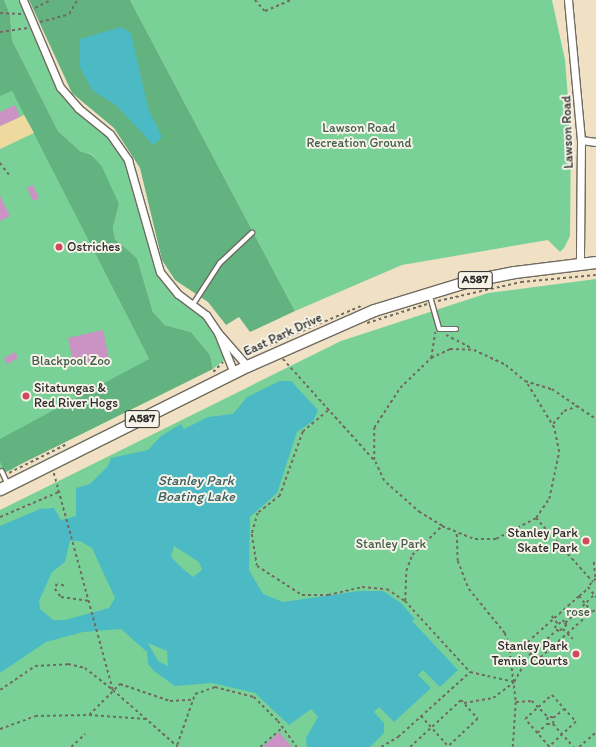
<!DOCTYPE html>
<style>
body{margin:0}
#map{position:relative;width:596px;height:747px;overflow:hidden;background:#f0e1c4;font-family:Itim,sans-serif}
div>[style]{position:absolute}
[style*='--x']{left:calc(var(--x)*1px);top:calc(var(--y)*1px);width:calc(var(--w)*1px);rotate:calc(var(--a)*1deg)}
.green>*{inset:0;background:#79d197}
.forest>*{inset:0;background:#62b380}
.sand>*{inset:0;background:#eeda9e}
.water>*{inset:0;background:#4cbac4}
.building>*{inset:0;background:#cb92c4}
.path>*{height:1.5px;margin-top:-0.75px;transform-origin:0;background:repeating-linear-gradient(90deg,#706b61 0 3px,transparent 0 6px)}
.roads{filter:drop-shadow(1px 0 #706b61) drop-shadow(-1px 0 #706b61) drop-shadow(0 1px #706b61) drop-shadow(0 -1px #706b61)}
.service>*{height:3.5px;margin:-1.75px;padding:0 1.75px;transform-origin:1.75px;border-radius:1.75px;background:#fff}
.minor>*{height:7px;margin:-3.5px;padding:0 3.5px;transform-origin:3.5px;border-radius:3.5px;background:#fff}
.primary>*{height:11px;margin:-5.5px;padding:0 5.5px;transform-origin:5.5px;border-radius:5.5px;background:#fff}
.dots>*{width:11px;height:11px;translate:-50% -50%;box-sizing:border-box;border:2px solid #f7f3e8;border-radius:50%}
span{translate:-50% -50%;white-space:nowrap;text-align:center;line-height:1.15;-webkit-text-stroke:4px #f7f3e8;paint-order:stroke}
.shield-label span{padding:1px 3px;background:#f7f3e8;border:1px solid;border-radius:3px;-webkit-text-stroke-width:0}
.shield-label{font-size:12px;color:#2b2b2b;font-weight:700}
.park-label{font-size:13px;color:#425d4b}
.street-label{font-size:13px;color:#2b2b2b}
.poi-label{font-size:13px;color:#2b2b2b}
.left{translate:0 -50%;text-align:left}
.right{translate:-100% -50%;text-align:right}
.water-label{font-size:14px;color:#375d61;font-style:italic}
</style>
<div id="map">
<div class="green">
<i style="clip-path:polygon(4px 0,21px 0,60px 88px,100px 124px,128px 160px,148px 239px,168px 284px,206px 315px,227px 358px,213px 369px,210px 355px,191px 332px,165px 325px,153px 312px,137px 258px,115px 239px,113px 228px,119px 204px,93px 155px,80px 151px,58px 131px,12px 40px,10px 14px)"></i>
<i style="clip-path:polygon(130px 0,552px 0,565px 60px,571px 136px,570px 236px,564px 248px,560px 252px,548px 240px,402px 265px,295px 311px)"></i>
<i style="clip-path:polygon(0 67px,149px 359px,156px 362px,12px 470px,0 474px)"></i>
<i style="clip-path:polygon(596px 279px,596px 747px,0 747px,0 510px,341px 341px,488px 293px)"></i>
</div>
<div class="forest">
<i style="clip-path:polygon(0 0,4px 0,10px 14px,12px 40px,58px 131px,80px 151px,92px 155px,102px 167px,119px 204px,113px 228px,115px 239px,137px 258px,153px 312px,165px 325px,191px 332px,210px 355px,213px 369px,5px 472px,0 462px,0 439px,149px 359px,12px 91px,0 96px)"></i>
<i style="clip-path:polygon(29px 0,130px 0,295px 311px,250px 332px,239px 317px,226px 325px,208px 302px,175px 280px,162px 260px,140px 168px,114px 128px,72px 93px)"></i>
</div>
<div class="sand">
<i style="clip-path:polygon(24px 115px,34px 133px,0 149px,0 126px)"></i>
</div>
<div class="water">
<i style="clip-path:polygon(121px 27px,131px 33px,148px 108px,162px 137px,153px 145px,117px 106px,92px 90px,80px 67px,80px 39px)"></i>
<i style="clip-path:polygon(evenodd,280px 381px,291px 381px,318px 410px,313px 421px,297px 432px,277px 493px,250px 517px,249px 570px,263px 594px,283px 602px,359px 591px,383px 591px,401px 603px,415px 619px,412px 621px,458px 670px,440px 687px,423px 670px,418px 675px,431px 688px,394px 722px,379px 707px,374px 712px,384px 723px,384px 733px,370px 747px,307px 747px,306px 738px,318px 717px,311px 709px,289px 725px,255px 693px,212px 683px,175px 686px,154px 671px,148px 664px,147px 652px,121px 629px,83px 632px,46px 642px,0 673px,0 526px,40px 509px,54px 508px,61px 520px,76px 516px,76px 488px,90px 484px,108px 466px,111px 458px,148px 450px,161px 436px,181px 424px,184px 429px,208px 417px,233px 414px,247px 397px,280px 381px,70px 541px,80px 541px,92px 548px,115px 598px,109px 608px,65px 620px,53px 620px,40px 609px,39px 601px,52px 572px,65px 562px,70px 541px,280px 381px,174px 546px,199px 562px,202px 570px,193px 577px,182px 568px,171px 557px,174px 546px,280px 381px,148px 643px,167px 651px,168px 666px,158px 661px,148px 643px)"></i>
</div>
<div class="building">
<i style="clip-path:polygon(15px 105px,20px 117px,0 126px,0 112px)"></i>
<i style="clip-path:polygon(33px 185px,39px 198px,33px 201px,27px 188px)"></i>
<i style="clip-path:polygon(0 196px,10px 216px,0 221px)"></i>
<i style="clip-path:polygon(103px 330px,109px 359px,74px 366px,68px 338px)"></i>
<i style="clip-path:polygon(15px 352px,18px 358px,7px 364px,4px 358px)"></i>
<i style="clip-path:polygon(279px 732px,292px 747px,263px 747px)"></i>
</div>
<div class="path">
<i style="--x:255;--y:0;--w:15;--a:48"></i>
<i style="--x:265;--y:11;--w:28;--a:-23"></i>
<i style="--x:35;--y:8;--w:18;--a:-27"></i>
<i style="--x:0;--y:13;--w:21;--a:3"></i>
<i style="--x:40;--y:22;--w:30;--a:-15"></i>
<i style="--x:69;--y:14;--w:16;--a:-60"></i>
<i style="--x:0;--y:32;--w:28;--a:-8"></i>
<i style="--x:0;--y:163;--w:16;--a:52"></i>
<i style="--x:438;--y:301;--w:85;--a:-12.9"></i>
<i style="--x:521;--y:282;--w:75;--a:-5.3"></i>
<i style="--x:367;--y:323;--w:63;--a:-17.6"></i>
<i style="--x:446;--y:335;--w:30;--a:27"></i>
<i style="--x:244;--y:351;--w:9;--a:6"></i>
<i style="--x:253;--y:352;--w:117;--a:-23.1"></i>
<i style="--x:431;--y:358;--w:26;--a:-81"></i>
<i style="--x:283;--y:359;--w:136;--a:48"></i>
<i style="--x:213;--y:372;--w:14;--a:-45"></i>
<i style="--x:328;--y:411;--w:33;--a:140"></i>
<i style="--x:303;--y:432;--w:68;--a:109.8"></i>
<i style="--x:280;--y:496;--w:28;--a:142"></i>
<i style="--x:258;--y:513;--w:22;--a:106"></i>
<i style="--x:252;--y:534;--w:32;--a:81"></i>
<i style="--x:257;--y:566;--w:54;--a:32.8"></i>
<i style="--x:302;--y:595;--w:26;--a:0"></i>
<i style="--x:328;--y:595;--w:35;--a:-13"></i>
<i style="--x:362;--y:587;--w:25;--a:5"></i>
<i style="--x:387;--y:589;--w:22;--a:34"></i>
<i style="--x:405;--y:601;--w:96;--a:47.5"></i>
<i style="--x:470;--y:672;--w:45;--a:12.8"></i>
<i style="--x:514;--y:682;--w:31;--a:-61"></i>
<i style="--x:529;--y:655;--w:38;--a:-42"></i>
<i style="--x:553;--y:424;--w:17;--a:-50"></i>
<i style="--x:564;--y:411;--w:15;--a:-20"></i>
<i style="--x:9;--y:473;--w:63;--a:-26.6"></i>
<i style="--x:54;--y:473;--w:225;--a:74.8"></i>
<i style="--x:113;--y:690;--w:86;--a:41.2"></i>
<i style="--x:0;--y:517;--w:66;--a:-23.1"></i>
<i style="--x:536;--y:518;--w:86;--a:48.3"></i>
<i style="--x:442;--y:526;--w:35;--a:22"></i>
<i style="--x:475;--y:539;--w:21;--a:0"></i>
<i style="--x:496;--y:539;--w:45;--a:-27.7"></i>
<i style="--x:536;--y:518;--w:23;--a:-56"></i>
<i style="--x:549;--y:499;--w:48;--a:-78"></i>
<i style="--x:559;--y:452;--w:25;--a:-102"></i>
<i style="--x:554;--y:428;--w:54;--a:-121.3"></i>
<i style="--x:457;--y:534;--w:27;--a:88"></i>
<i style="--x:458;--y:561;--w:30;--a:69"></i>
<i style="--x:469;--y:589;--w:57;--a:50.7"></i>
<i style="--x:505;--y:633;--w:12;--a:70"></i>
<i style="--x:509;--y:644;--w:58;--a:83.1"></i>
<i style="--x:516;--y:702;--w:45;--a:93.8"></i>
<i style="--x:594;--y:562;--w:18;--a:84"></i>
<i style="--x:596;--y:579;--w:11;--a:135"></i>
<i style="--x:588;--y:587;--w:13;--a:51"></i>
<i style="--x:64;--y:586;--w:7;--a:-164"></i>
<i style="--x:57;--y:584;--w:5;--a:112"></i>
<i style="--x:55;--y:589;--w:10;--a:53"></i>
<i style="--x:61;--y:597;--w:29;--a:8"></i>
<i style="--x:579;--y:596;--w:21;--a:51"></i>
<i style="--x:592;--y:612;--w:74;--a:138.3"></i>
<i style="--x:537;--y:661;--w:21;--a:-133"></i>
<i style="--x:523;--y:646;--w:75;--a:-41.8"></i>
<i style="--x:579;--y:596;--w:13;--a:-39"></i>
<i style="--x:405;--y:601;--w:30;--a:-88"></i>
<i style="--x:406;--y:571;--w:17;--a:-69"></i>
<i style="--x:412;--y:555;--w:42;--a:-44"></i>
<i style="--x:442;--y:526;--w:26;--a:-149"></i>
<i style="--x:420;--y:513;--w:48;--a:-138.4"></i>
<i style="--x:384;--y:481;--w:23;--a:-115"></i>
<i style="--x:374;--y:460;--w:32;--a:-90"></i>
<i style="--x:374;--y:428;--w:48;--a:-57"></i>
<i style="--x:400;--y:388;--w:43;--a:-44.1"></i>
<i style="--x:431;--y:358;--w:21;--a:-25"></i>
<i style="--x:450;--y:349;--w:24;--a:2"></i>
<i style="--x:474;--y:350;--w:35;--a:25"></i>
<i style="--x:506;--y:365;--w:25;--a:40"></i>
<i style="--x:525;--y:381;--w:28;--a:17"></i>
<i style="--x:552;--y:389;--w:53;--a:34.3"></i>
<i style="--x:592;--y:612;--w:5;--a:-37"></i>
<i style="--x:552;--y:616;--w:10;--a:53"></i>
<i style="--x:565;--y:623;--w:3;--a:45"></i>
<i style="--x:567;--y:625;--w:11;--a:139"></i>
<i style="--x:559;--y:632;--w:6;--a:-141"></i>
<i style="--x:554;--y:628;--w:12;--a:-42"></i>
<i style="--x:563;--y:620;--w:4;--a:56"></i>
<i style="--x:565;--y:623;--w:40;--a:-44"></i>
<i style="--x:563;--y:629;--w:14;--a:45"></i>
<i style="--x:0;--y:690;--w:42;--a:-34.4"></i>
<i style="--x:35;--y:666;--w:33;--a:-3"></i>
<i style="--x:68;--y:664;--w:17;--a:13"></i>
<i style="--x:85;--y:668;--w:36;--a:38"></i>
<i style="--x:552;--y:695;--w:36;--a:48"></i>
<i style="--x:576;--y:722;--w:37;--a:137"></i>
<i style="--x:549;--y:747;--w:37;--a:-131"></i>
<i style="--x:525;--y:719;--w:36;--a:-42"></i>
<i style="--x:516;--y:702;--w:16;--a:-4"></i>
<i style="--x:532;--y:701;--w:23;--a:45"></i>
<i style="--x:464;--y:703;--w:29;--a:-10"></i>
<i style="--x:493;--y:698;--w:26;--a:-37"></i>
<i style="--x:89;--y:715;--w:44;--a:-45"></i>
<i style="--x:120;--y:684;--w:53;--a:18.8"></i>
<i style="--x:170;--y:701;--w:22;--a:-3"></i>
<i style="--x:421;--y:716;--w:42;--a:47.9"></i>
<i style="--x:553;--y:718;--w:14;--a:-39"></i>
<i style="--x:553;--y:724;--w:31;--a:48"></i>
<i style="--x:0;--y:729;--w:37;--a:-20"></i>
<i style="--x:35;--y:716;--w:54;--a:-1.1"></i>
<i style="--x:89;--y:715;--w:57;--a:4"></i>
<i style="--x:537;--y:733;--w:13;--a:-42"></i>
<i style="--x:547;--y:724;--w:6;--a:0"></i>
<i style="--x:553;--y:724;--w:6;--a:-90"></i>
<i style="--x:553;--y:718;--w:5;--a:-169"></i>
<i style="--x:548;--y:717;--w:7;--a:98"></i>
<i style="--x:177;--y:745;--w:54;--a:-70.6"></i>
<i style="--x:195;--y:694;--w:21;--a:-19"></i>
<i style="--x:215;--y:687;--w:40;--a:14.4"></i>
<i style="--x:254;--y:697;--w:34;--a:45"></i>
<i style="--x:278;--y:721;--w:32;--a:54"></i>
<i style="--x:71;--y:747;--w:19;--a:-43"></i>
<i style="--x:260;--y:747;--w:30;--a:-41"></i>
<i style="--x:381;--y:747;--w:20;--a:-30"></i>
<i style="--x:398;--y:737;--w:97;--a:-42.1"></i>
<i style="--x:410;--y:747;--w:69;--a:-42.7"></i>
<i style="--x:461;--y:700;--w:25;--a:48"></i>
<i style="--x:478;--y:719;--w:41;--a:137"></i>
<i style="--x:579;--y:747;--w:23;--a:-41"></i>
</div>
<div class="roads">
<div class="service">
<i style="--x:430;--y:295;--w:35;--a:74"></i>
<i style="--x:440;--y:329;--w:16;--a:0"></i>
<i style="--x:194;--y:303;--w:48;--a:-57"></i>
<i style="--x:220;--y:263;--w:44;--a:-43.2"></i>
<i style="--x:2;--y:471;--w:14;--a:65"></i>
</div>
<div class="minor">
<i style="--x:23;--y:0;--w:95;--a:67"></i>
<i style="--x:60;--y:87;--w:28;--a:49"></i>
<i style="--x:78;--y:108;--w:41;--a:39.1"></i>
<i style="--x:110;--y:134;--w:32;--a:55"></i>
<i style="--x:128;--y:160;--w:116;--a:74.1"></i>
<i style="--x:160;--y:272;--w:28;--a:51"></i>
<i style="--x:178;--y:294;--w:35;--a:37"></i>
<i style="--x:206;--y:315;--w:22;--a:56"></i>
<i style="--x:218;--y:333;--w:43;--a:68.2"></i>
<i style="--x:568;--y:0;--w:141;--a:84.7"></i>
<i style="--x:581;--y:140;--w:124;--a:90.5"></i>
<i style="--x:581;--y:140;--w:15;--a:8"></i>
<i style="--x:220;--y:335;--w:41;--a:48.9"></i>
</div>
<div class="primary">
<i style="--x:0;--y:489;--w:276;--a:-26.5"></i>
<i style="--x:247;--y:366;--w:139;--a:-23.8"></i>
<i style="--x:374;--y:310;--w:99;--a:-17"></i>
<i style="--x:469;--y:281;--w:46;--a:-11.3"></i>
<i style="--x:514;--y:272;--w:83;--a:-7"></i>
</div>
</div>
<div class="dots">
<i style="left:59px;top:247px;background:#d1495b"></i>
<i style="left:26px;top:396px;background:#d1495b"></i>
<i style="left:586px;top:541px;background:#d1495b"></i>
<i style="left:576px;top:654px;background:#d1495b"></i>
</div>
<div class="shield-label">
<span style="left:475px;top:280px">A587</span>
<span style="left:142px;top:419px">A587</span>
</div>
<div class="park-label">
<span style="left:359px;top:136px">Lawson Road<br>Recreation Ground</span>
<span style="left:71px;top:361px">Blackpool Zoo</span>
<span style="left:391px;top:544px">Stanley Park</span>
<span style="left:578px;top:612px">rose</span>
</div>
<div class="street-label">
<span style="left:568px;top:132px;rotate:-92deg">Lawson Road</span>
<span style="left:283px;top:335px;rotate:-25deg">East Park Drive</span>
</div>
<div class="poi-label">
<span class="left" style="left:67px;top:247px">Ostriches</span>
<span class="left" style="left:34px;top:396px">Sitatungas &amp;<br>Red River Hogs</span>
<span class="right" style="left:578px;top:541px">Stanley Park<br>Skate Park</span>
<span class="right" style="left:568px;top:654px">Stanley Park<br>Tennis Courts</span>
</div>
<div class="water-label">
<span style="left:196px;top:489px">Stanley Park<br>Boating Lake</span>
</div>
</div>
